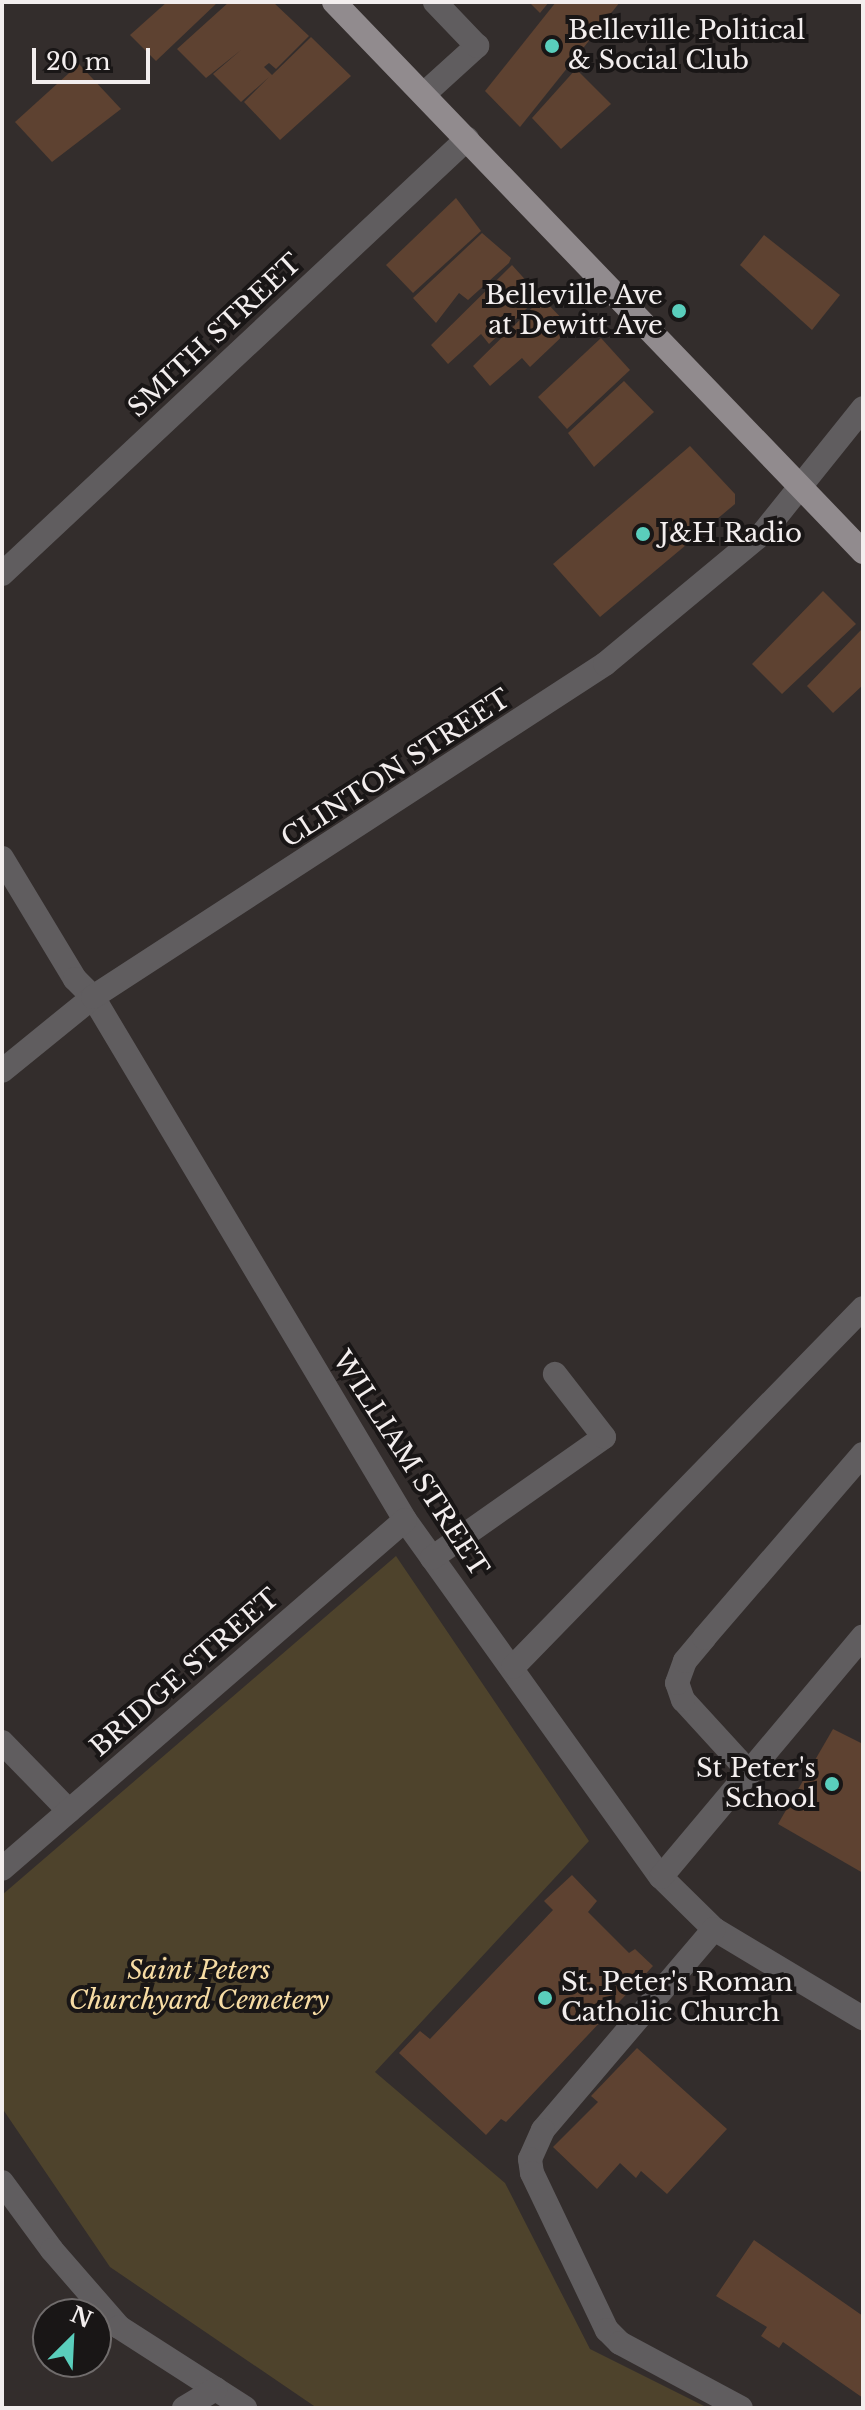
<!DOCTYPE html>
<style>
body{margin:0}
#map{position:relative;width:865px;height:2410px;overflow:hidden;background:#332d2c;font-family:"Libre Baskerville",serif}
div>[style]{position:absolute}
[style*='--x']{left:calc(var(--x)*1px);top:calc(var(--y)*1px);width:calc(var(--w)*1px);rotate:calc(var(--a)*1deg)}
.green>*{inset:0;background:#4e432c}
.building>*{inset:0;background:#5e4231}
.minor>*{height:24px;margin:-12px;padding:0 12px;transform-origin:12px;border-radius:12px;background:#605d5f}
.major>*{height:24px;margin:-12px;padding:0 12px;transform-origin:12px;border-radius:12px;background:#918b8e}
.dots>*{width:22px;height:22px;translate:-50% -50%;box-sizing:border-box;border:4px solid #191616;border-radius:50%}
span{translate:-50% -50%;white-space:nowrap;text-align:center;line-height:1.15;-webkit-text-stroke:8px #191616;paint-order:stroke}
.poi-label{font-size:26px;color:#f3eeee}
.left{translate:0 -50%;text-align:left}
.right{translate:-100% -50%;text-align:right}
.street-label{font-size:26px;color:#f3eeee}
.park-label{font-size:26px;color:#f7dca4;font-style:italic}
.frame{position:absolute;inset:0;border:4px solid #f3eeee;pointer-events:none}
.north{position:absolute;left:32px;top:2298px;width:80px;height:80px;box-sizing:border-box;background:#191616;border:2px solid #706c6c;border-radius:50%;rotate:24deg;font-size:22px;font-weight:700;line-height:32px;text-align:center;color:#f3eeee}
.north::after{content:'';display:block;margin:auto;width:28px;height:36px;background:#5acebc;clip-path:polygon(50% 0,100% 100%,50% 72%,0 100%)}
.scale{position:absolute;left:32px;top:48px;width:118px;height:36px;box-sizing:border-box;border:4px solid #f3eeee;border-top:0;padding-left:10px;font-size:24px;line-height:28px;white-space:nowrap;color:#f3eeee;-webkit-text-stroke:6px #191616;paint-order:stroke}
</style>
<div id="map">
<div class="green">
<i style="clip-path:polygon(396px 1556px,589px 1841px,375px 2072px,505px 2183px,590px 2349px,708px 2408px,317px 2408px,110px 2267px,2px 2108px,2px 1895px)"></i>
</div>
<div class="building">
<i style="clip-path:polygon(167px 2px,218px 2px,156px 61px,130px 35px)"></i>
<i style="clip-path:polygon(229px 2px,273px 2px,309px 36px,276px 69px,269px 63px,264px 67px,272px 75px,311px 37px,351px 76px,280px 140px,244px 102px,269px 77px,241px 102px,213px 74px,241px 50px,206px 78px,177px 49px)"></i>
<i style="clip-path:polygon(529px 2px,549px 2px,540px 13px)"></i>
<i style="clip-path:polygon(556px 2px,620px 2px,520px 127px,485px 91px)"></i>
<i style="clip-path:polygon(79px 64px,121px 109px,52px 162px,15px 122px)"></i>
<i style="clip-path:polygon(576px 69px,611px 104px,561px 149px,532px 118px)"></i>
<i style="clip-path:polygon(456px 198px,481px 231px,413px 293px,386px 265px)"></i>
<i style="clip-path:polygon(482px 233px,511px 258px,509px 263px,468px 300px,459px 293px,436px 323px,413px 298px)"></i>
<i style="clip-path:polygon(764px 235px,840px 295px,812px 330px,740px 265px)"></i>
<i style="clip-path:polygon(512px 265px,540px 296px,489px 344px,481px 334px,448px 364px,431px 345px)"></i>
<i style="clip-path:polygon(542px 298px,571px 328px,530px 367px,522px 358px,490px 386px,473px 366px)"></i>
<i style="clip-path:polygon(601px 338px,630px 370px,567px 429px,538px 397px)"></i>
<i style="clip-path:polygon(624px 381px,654px 412px,594px 467px,568px 433px)"></i>
<i style="clip-path:polygon(690px 446px,735px 494px,735px 504px,600px 617px,553px 564px)"></i>
<i style="clip-path:polygon(823px 591px,856px 624px,782px 694px,752px 664px)"></i>
<i style="clip-path:polygon(861px 630px,863px 685px,833px 713px,807px 686px)"></i>
<i style="clip-path:polygon(833px 1729px,863px 1744px,863px 1873px,778px 1824px)"></i>
<i style="clip-path:polygon(572px 1875px,597px 1901px,588px 1912px,629px 1953px,635px 1949px,653px 1966px,506px 2122px,501px 2119px,486px 2135px,399px 2053px,420px 2031px,430px 2039px,553px 1910px,544px 1901px)"></i>
<i style="clip-path:polygon(637px 2048px,727px 2129px,667px 2194px,641px 2171px,636px 2178px,620px 2163px,597px 2189px,553px 2147px,598px 2102px,591px 2096px)"></i>
<i style="clip-path:polygon(754px 2240px,863px 2316px,863px 2398px,783px 2342px,779px 2348px,761px 2336px,767px 2327px,716px 2296px)"></i>
</div>
<div class="minor">
<i style="--x:424;--y:94;--w:72;--a:-42.2"></i>
<i style="--x:477;--y:46;--w:61;--a:-133.7"></i>
<i style="--x:2;--y:574;--w:637;--a:-43.09"></i>
<i style="--x:2;--y:858;--w:141;--a:58.9"></i>
<i style="--x:75;--y:979;--w:25;--a:45"></i>
<i style="--x:93;--y:997;--w:609;--a:59.18"></i>
<i style="--x:405;--y:1520;--w:439;--a:54.4"></i>
<i style="--x:661;--y:1877;--w:74;--a:44.5"></i>
<i style="--x:714;--y:1929;--w:174;--a:30.9"></i>
<i style="--x:2;--y:1071;--w:117;--a:-39.1"></i>
<i style="--x:93;--y:997;--w:611;--a:-33.04"></i>
<i style="--x:605;--y:664;--w:205;--a:-39.7"></i>
<i style="--x:763;--y:533;--w:160;--a:-51.3"></i>
<i style="--x:432;--y:1558;--w:210;--a:-35.1"></i>
<i style="--x:604;--y:1437;--w:80;--a:-127.9"></i>
<i style="--x:513;--y:1667;--w:501;--a:-45.73"></i>
<i style="--x:2;--y:1742;--w:96;--a:45.8"></i>
<i style="--x:750;--y:1773;--w:99;--a:-132.5"></i>
<i style="--x:683;--y:1700;--w:18;--a:-109"></i>
<i style="--x:677;--y:1683;--w:23;--a:-70"></i>
<i style="--x:685;--y:1661;--w:30;--a:-50"></i>
<i style="--x:704;--y:1638;--w:243;--a:-49.2"></i>
<i style="--x:2;--y:1869;--w:533;--a:-40.89"></i>
<i style="--x:661;--y:1877;--w:314;--a:-50"></i>
<i style="--x:714;--y:1929;--w:264;--a:130.4"></i>
<i style="--x:543;--y:2130;--w:32;--a:114"></i>
<i style="--x:530;--y:2159;--w:14;--a:82"></i>
<i style="--x:532;--y:2173;--w:174;--a:64.5"></i>
<i style="--x:607;--y:2330;--w:18;--a:45"></i>
<i style="--x:620;--y:2343;--w:137;--a:28.2"></i>
<i style="--x:2;--y:2182;--w:84;--a:53.7"></i>
<i style="--x:52;--y:2250;--w:102;--a:49"></i>
<i style="--x:119;--y:2327;--w:150;--a:32.7"></i>
<i style="--x:184;--y:2408;--w:37;--a:-31"></i>
</div>
<div class="major">
<i style="--x:334;--y:2;--w:763;--a:46.11"></i>
</div>
<div class="dots">
<i style="left:552px;top:46px;background:#5acebc"></i>
<i style="left:679px;top:311px;background:#5acebc"></i>
<i style="left:643px;top:534px;background:#5acebc"></i>
<i style="left:832px;top:1784px;background:#5acebc"></i>
<i style="left:545px;top:1998px;background:#5acebc"></i>
</div>
<div class="poi-label">
<span class="left" style="left:568px;top:46px">Belleville Political<br>&amp; Social Club</span>
<span class="right" style="left:663px;top:311px">Belleville Ave<br>at Dewitt Ave</span>
<span class="left" style="left:659px;top:534px">J&amp;H Radio</span>
<span class="right" style="left:816px;top:1784px">St Peter's<br>School</span>
<span class="left" style="left:561px;top:1998px">St. Peter's Roman<br>Catholic Church</span>
</div>
<div class="street-label">
<span style="left:215px;top:336px;rotate:-43deg">SMITH STREET</span>
<span style="left:396px;top:769px;rotate:-33deg">CLINTON STREET</span>
<span style="left:410px;top:1464px;rotate:57deg">WILLIAM STREET</span>
<span style="left:185px;top:1673px;rotate:-41deg">BRIDGE STREET</span>
</div>
<div class="park-label">
<span style="left:199px;top:1986px">Saint Peters<br>Churchyard Cemetery</span>
</div>
<div class="frame"></div>
<div class="north">N</div>
<div class="scale">20 m</div>
</div>
